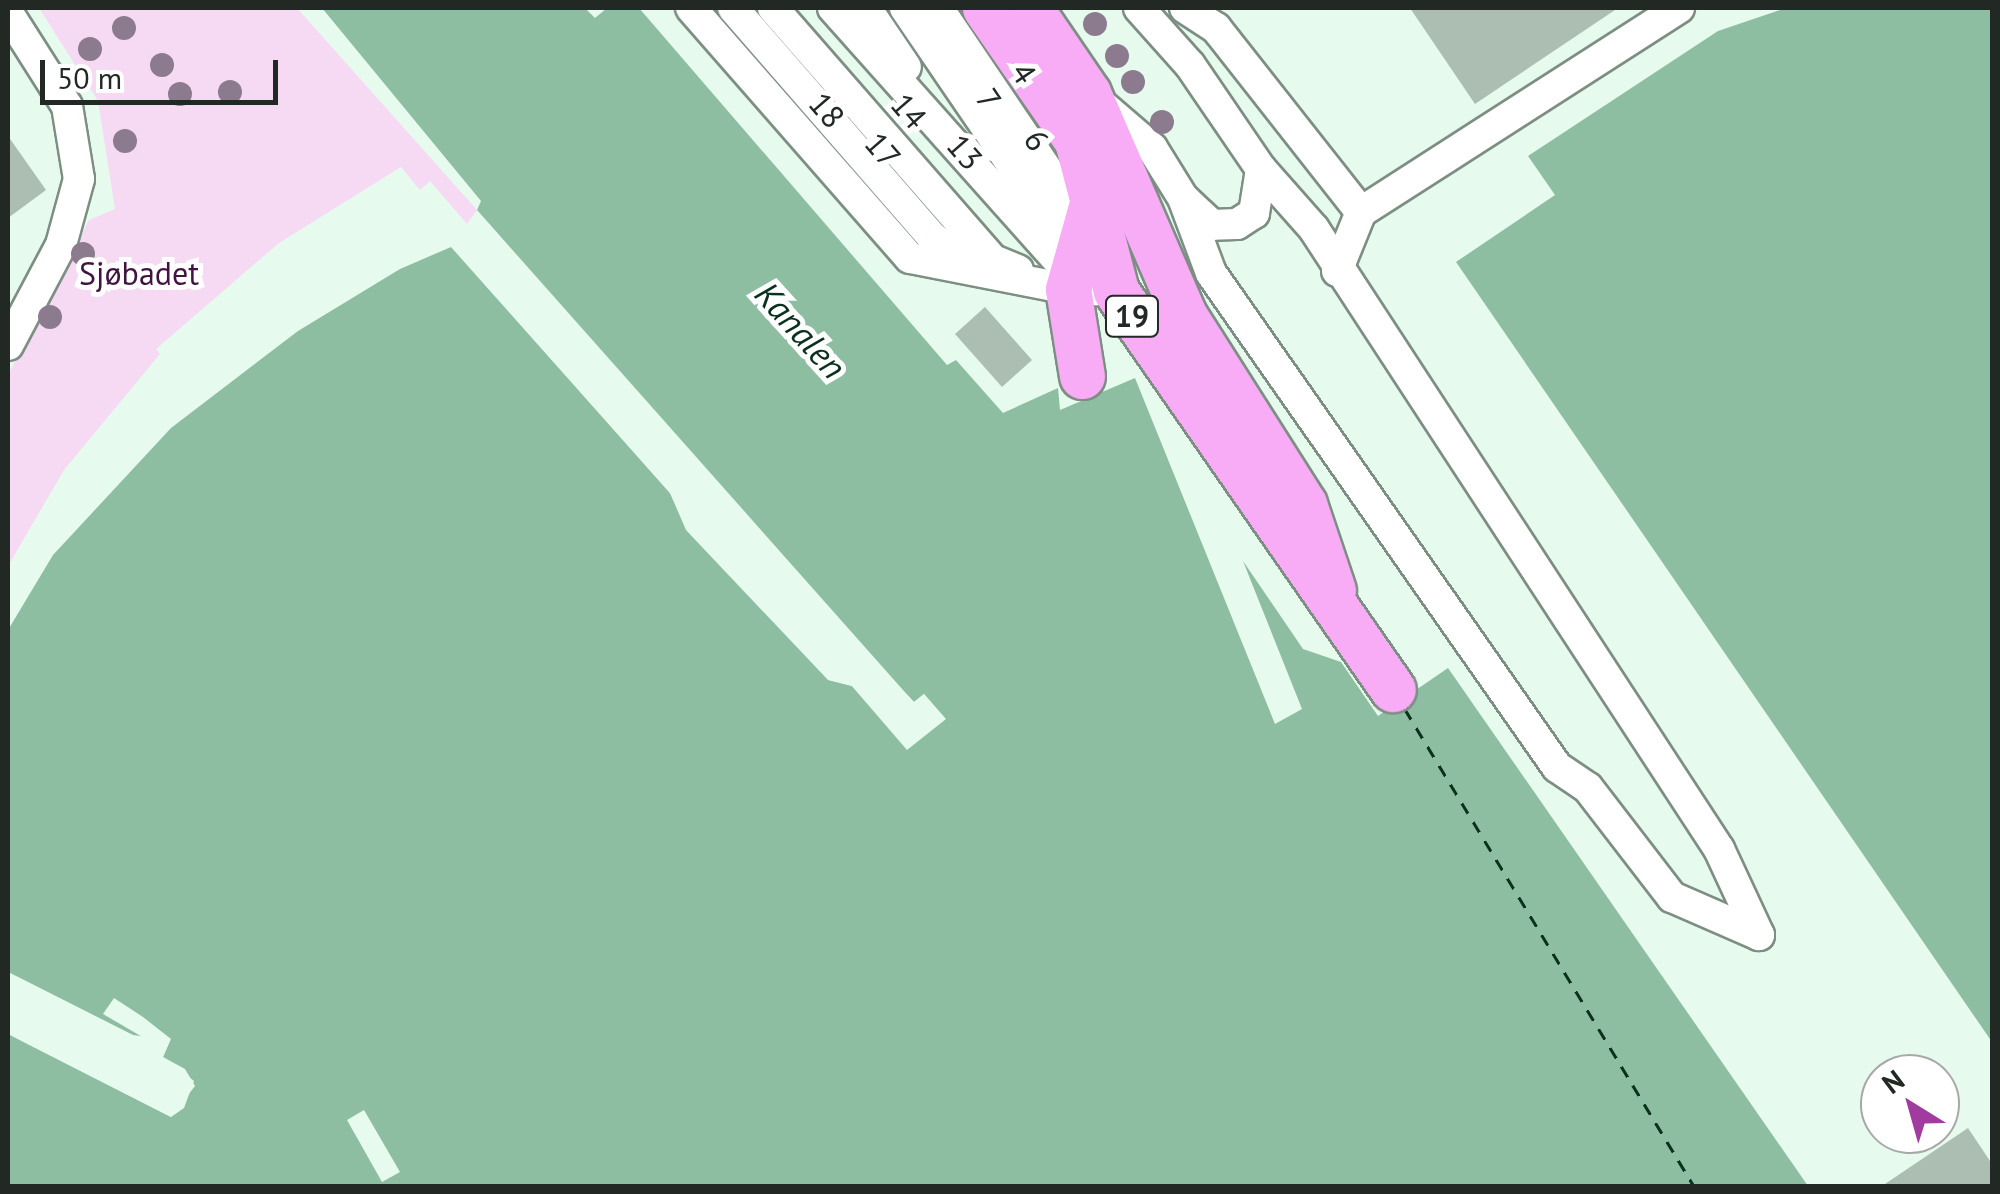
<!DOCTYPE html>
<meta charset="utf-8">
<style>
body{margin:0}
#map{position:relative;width:2000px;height:1194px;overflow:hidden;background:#e7faee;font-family:"PT Sans",sans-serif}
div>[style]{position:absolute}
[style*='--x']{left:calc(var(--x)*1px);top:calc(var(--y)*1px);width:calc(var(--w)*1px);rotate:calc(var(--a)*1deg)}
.green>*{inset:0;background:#f6daf4}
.water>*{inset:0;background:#8ebea1}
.pier>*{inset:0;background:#e7faee}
.ferry>*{height:2.5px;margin-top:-1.25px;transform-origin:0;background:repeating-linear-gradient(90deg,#0a311e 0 12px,transparent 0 22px)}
.building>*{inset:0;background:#acbdb2}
.roads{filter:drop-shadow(2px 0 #7d8e83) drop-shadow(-2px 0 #7d8e83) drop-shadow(0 2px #7d8e83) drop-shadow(0 -2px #7d8e83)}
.minor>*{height:30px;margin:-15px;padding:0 15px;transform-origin:15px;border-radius:15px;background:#fff}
.highway>*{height:45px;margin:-22.5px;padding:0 22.5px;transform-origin:22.5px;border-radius:22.5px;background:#f8acf5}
.trees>*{width:24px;height:24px;margin:-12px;border-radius:50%;background:#8c7b8e}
span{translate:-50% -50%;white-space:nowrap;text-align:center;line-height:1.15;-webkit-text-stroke:10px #fff;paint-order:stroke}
.shield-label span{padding:2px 8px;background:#fff;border:2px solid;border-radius:8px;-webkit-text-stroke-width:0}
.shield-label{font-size:30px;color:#222925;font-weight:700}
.street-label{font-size:32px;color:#222925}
.park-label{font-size:32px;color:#411340}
.water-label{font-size:35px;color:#0a311e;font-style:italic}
.frame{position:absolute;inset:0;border:10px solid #222925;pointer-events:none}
.north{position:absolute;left:1860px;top:1054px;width:100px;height:100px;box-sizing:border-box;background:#fff;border:2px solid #a7a9a8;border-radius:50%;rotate:323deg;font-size:28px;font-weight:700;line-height:40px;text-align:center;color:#222925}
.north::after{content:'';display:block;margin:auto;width:35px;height:45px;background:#a13ba0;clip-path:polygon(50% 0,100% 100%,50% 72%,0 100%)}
.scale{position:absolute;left:40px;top:60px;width:238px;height:45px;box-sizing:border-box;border:5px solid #222925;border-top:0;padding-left:12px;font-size:30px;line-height:35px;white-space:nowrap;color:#222925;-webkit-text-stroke:8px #fff;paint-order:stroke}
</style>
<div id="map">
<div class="green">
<i style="clip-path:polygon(39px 8px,297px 8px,477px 210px,467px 224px,430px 181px,420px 190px,401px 167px,279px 243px,156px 349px,160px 354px,64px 470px,8px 566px,8px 375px,89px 220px,115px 209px,98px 101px)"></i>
</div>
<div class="water">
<i style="clip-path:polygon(322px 8px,585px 8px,595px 18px,607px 8px,639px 8px,947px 365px,956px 360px,1003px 413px,1058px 388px,1060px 410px,1135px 378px,1275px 724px,1302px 709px,1243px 561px,1303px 649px,1341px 662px,1378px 716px,1448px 668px,1808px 1186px,8px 1186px,8px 1034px,171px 1117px,195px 1086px,185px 1069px,163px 1057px,170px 1040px,133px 1035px,8px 972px,8px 630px,53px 555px,171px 428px,298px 331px,400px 269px,451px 247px,670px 493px,686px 530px,828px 680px,852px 686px,907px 749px,945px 719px,924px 694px,914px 702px,903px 691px,651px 411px,477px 210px,481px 201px)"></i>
<i style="clip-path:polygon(1786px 8px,1992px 8px,1992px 1042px,1456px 262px,1555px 195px,1528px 156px,1718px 31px)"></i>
</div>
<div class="pier">
<i style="clip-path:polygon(477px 210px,903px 690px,914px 702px,924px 694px,946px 719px,907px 750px,852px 686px,829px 680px,691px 535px,670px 493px,448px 243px,476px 262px,674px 490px,691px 527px,830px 674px,856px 682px,908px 743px,939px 718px,923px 701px,913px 707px,899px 694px,647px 415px)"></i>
<i style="clip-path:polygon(8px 972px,132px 1035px,151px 1042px,103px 1014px,114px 998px,143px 1017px,171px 1039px,163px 1057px,194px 1081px,184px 1108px,171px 1117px,8px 1034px,171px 1112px,189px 1085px,158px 1060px,164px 1042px,151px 1048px,131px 1040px)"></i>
<i style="clip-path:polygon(364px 1110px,400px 1172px,382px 1182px,347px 1120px)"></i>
</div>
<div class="ferry">
<i style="--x:1405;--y:709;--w:558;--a:58.79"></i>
</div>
<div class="building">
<i style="clip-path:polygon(1410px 8px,1618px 8px,1475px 104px)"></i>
<i style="clip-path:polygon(8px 136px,46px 190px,8px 218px)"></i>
<i style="clip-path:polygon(985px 307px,1032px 360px,1002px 387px,955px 334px)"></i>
<i style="clip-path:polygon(1968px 1128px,1992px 1164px,1992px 1186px,1882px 1186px)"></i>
</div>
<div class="roads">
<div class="minor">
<i style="--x:691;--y:8;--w:332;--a:48.8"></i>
<i style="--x:910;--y:258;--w:161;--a:11.1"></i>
<i style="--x:733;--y:8;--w:305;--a:49"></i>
<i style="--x:933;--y:238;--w:47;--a:35.4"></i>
<i style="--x:773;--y:8;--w:335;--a:48.9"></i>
<i style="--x:993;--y:260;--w:27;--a:22"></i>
<i style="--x:833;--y:8;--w:356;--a:48.3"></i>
<i style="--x:1070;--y:274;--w:30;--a:33"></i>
<i style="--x:1095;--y:290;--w:21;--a:3"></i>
<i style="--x:866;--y:8;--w:71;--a:55.9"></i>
<i style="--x:905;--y:8;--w:271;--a:55.7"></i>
<i style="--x:938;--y:8;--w:272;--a:56"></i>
<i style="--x:1139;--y:8;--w:76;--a:48.2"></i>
<i style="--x:1190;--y:65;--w:126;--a:55.7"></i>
<i style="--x:1261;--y:169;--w:45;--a:99"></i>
<i style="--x:1254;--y:213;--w:20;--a:147"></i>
<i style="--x:1237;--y:224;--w:25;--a:178"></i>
<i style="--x:1212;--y:225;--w:38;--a:-137"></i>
<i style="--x:1185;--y:8;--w:37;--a:33"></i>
<i style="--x:1216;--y:28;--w:234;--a:51.8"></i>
<i style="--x:1361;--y:212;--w:378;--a:-32.7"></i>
<i style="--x:8;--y:13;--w:110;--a:57.6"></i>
<i style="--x:67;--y:106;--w:74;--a:80.7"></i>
<i style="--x:79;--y:179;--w:68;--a:105.3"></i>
<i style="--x:61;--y:245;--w:113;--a:117.9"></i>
<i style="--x:1096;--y:100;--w:74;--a:40.6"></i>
<i style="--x:1152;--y:148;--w:59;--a:58.2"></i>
<i style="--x:1183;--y:198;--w:80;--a:69.5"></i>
<i style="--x:1211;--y:273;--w:603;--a:54.99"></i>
<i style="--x:1557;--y:767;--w:37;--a:34"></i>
<i style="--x:1588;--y:788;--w:138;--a:52.4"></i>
<i style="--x:1672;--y:897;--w:95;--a:23.6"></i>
<i style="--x:1261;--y:169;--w:80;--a:48.5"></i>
<i style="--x:1314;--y:229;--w:741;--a:56.85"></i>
<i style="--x:1719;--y:849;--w:95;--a:65.1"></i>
<i style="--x:1337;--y:271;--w:64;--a:-67.9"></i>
</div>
<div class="highway">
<i style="--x:985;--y:8;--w:162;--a:55.3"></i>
<i style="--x:1077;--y:141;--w:155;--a:75.4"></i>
<i style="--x:1116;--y:291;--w:485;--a:55.2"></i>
<i style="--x:1030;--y:8;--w:103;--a:55.7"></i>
<i style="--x:1088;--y:93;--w:242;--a:66.6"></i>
<i style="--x:1184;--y:315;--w:224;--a:57.6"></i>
<i style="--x:1304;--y:504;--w:91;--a:71.4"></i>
<i style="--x:1082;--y:376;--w:88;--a:-99.1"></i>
<i style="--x:1068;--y:289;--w:104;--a:-74.4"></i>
</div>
</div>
<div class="trees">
<i style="left:1095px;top:24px"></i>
<i style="left:124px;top:28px"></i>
<i style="left:90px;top:49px"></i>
<i style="left:1117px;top:56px"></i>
<i style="left:162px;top:65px"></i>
<i style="left:1133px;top:82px"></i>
<i style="left:230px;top:92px"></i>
<i style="left:180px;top:94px"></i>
<i style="left:1162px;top:122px"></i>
<i style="left:125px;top:141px"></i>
<i style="left:83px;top:254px"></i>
<i style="left:50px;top:317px"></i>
</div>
<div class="shield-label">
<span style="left:1132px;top:316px">19</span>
</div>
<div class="street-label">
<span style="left:1024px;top:73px;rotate:56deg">4</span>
<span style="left:989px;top:99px;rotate:56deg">7</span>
<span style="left:827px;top:110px;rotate:49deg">18</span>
<span style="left:909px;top:111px;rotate:49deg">14</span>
<span style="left:1037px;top:140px;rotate:56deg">6</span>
<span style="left:883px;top:150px;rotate:49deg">17</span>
<span style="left:965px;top:152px;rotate:49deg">13</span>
</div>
<div class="park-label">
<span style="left:139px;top:273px">Sjøbadet</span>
</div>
<div class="water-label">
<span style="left:801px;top:330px;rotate:48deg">Kanalen</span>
</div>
<div class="frame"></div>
<div class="north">N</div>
<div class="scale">50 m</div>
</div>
